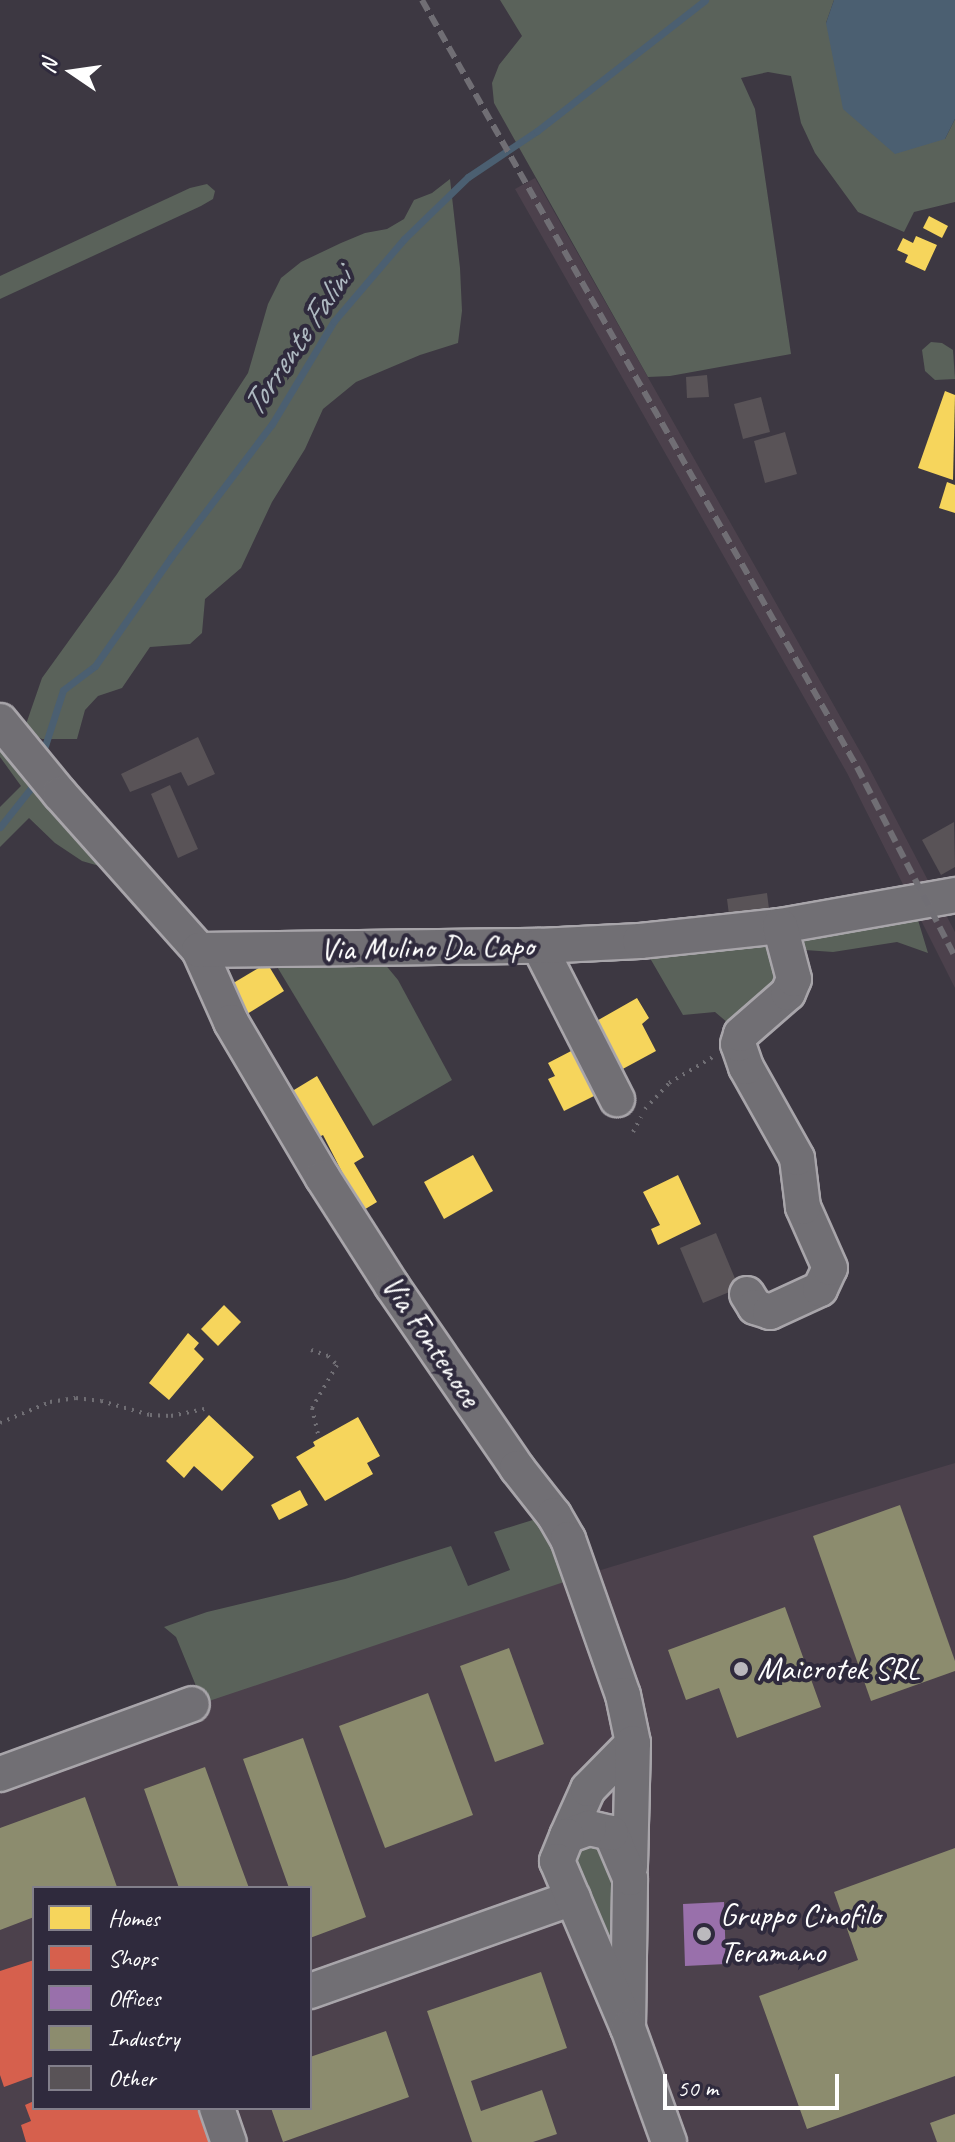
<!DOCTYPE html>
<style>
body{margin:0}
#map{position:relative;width:955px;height:2142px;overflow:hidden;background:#3d3842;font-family:Caveat,sans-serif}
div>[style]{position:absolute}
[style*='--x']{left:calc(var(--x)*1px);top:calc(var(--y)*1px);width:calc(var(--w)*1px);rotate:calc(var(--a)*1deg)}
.built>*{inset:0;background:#4c414c}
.green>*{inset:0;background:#5a625a}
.water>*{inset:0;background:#4b5f71}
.homes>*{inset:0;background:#f6d55c}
.shops>*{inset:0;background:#d6604d}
.offices>*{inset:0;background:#9970ab}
.industry>*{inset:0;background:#8c8c6e}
.stream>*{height:7px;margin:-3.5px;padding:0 3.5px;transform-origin:3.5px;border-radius:3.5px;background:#4b5f71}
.building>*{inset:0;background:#595357}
.path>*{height:4px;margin-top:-2px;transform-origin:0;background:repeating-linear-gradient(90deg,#706e74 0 2px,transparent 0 8px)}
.roads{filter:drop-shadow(2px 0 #a8a5aa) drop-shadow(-2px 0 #a8a5aa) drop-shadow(0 2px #a8a5aa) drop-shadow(0 -2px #a8a5aa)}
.minor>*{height:34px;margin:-17px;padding:0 17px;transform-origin:17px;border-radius:17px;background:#716f74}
.rail>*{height:6px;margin-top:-3px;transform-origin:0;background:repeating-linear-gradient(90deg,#706e74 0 12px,transparent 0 18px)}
.dots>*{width:22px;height:22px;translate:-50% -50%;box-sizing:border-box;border:4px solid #2f2a3d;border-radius:50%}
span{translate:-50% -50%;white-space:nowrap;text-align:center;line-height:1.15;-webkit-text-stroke:8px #2f2a3d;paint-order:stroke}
.street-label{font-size:32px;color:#fff}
.poi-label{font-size:32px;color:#fff}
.left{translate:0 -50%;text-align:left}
.water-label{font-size:34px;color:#aeb9c1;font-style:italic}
.legend{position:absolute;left:32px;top:1886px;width:280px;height:224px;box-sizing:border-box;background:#2f2a3d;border:2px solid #827f8b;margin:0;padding:10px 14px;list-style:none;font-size:24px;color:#fff}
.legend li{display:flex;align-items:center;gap:16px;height:40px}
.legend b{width:40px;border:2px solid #827f8b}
.north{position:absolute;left:32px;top:32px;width:80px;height:80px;-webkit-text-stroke:6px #2f2a3d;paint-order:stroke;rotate:283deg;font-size:22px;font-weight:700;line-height:32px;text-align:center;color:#fff}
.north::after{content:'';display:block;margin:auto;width:28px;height:36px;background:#fff;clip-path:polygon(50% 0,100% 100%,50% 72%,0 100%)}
.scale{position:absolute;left:663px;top:2074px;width:176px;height:36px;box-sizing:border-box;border:4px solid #fff;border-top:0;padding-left:10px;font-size:24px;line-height:28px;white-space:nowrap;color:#fff;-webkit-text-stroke:6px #2f2a3d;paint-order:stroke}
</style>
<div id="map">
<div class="built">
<i style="clip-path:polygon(535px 178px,866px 762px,955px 932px,955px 988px,847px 773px,515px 189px)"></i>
<i style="clip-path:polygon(evenodd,955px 1463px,955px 2142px,0 2142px,0 1762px,538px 1589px,955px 1463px,34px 1888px,310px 1888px,310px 2108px,34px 2108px,34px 1888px)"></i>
</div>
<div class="green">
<i style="clip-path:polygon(500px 0,834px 0,826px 23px,945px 139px,955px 119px,955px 202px,914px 212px,904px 232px,858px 212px,815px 153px,801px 123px,791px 76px,768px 72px,741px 78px,755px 109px,791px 354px,670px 376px,648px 377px,494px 103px,492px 83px,499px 65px,522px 36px)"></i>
<i style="clip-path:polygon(450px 179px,460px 268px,462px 311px,458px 343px,420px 355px,356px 382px,323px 409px,305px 449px,272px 502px,241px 568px,205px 599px,202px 633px,190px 644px,150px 647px,122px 688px,98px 696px,85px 710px,77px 739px,42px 739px,24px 730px,42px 678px,117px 574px,248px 373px,268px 304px,281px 278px,301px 262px,341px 243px,365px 233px,387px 229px,404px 219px,414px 200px,432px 193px)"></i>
<i style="clip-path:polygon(207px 184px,215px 191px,213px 199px,201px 206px,0 299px,0 276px,190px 188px)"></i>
<i style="clip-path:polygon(931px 342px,942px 343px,953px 350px,955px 379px,935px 380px,925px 371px,922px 350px)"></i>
<i style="clip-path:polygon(0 736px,106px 868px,82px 861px,55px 843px,29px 818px,0 847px,0 807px,21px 786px,0 757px)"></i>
<i style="clip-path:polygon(909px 914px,918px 920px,928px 953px,897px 942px,833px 952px,791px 949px,787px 937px)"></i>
<i style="clip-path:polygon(764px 941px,772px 945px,786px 975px,734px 1028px,715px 1012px,683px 1015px,647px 953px)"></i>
<i style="clip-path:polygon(270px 955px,379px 957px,398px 980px,452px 1080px,373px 1126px)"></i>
<i style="clip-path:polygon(536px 1519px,570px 1580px,203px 1703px,176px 1637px,164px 1627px,207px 1612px,345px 1579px,451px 1546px,468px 1586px,510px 1570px,494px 1532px)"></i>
<i style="clip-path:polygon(610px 1843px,612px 1935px,606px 1938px,570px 1855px,574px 1846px)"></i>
</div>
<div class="water">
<i style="clip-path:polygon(834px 0,955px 0,955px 119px,945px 139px,895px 154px,843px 109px,826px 23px)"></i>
</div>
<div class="homes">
<i style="clip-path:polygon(929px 216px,948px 226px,942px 238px,923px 228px)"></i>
<i style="clip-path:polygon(916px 236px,937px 245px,925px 271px,905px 262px,908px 255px,897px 250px,903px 238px,913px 243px)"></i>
<i style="clip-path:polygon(945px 391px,955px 395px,953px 480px,918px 468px)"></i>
<i style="clip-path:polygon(947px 482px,955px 485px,955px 513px,939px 508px)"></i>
<i style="clip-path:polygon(267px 963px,284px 991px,247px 1014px,230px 985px)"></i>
<i style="clip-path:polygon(637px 998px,649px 1018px,642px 1024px,656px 1051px,619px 1071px,593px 1023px)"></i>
<i style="clip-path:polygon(575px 1049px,598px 1094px,564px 1111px,548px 1079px,555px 1076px,548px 1063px)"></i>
<i style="clip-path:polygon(317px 1076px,364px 1157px,354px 1163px,377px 1202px,362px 1211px,323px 1135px,315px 1139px,289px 1093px)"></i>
<i style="clip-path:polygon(473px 1155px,493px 1191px,444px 1219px,424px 1182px)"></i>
<i style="clip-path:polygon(678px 1175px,701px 1224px,658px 1245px,651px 1229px,660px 1225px,643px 1192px)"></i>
<i style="clip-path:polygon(224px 1305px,241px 1322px,218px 1346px,201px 1329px)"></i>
<i style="clip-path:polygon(188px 1333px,199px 1343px,194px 1349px,204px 1359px,169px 1400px,149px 1383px)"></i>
<i style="clip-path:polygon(209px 1415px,254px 1457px,222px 1491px,194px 1466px,184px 1478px,166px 1461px)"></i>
<i style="clip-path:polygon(358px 1417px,380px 1456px,367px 1463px,373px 1474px,325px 1501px,296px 1457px,315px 1446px,313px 1442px)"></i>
<i style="clip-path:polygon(300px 1490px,308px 1505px,279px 1520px,271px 1505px)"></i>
</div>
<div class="shops">
<i style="clip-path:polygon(34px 1960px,34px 2076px,4px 2087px,0 2075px,0 1971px)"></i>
<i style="clip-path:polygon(34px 2101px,34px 2108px,197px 2108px,209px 2142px,26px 2142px,21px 2125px,31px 2121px,25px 2105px)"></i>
</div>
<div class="offices">
<i style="clip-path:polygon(724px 1902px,726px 1964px,685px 1966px,683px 1904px)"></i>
</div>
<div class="industry">
<i style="clip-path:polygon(900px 1505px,955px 1661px,955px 1671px,871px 1701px,813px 1536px)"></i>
<i style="clip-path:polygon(785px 1607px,821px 1707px,737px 1738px,719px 1688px,686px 1700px,668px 1650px)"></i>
<i style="clip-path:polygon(509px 1648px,544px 1744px,495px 1762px,460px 1666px)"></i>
<i style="clip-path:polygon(428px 1693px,473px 1815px,385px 1848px,339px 1726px)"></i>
<i style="clip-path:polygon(303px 1738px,366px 1917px,310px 1938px,310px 1888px,289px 1888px,243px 1759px)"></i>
<i style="clip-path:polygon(205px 1767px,239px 1861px,249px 1888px,179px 1888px,144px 1789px)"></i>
<i style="clip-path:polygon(85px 1797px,117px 1887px,34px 1888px,34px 1917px,0 1930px,0 1828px)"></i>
<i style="clip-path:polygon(955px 1848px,955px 2076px,807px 2129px,759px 1996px,858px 1960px,834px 1892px)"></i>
<i style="clip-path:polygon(541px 1972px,567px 2048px,471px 2081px,481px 2111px,542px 2090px,557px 2134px,533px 2142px,472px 2142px,427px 2011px)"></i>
<i style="clip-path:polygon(386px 2031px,409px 2097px,283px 2142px,271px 2108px,310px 2108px,310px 2057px)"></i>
<i style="clip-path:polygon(955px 2114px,955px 2142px,937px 2142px,930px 2123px)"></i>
</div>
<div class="stream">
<i style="--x:44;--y:749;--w:62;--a:-72.1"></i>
<i style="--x:63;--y:690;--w:40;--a:-37"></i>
<i style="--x:95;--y:666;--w:133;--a:-55.1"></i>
<i style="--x:171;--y:557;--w:167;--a:-52.8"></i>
<i style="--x:272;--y:424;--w:120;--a:-59"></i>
<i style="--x:334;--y:321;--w:108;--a:-49.5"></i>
<i style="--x:404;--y:239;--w:89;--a:-44.1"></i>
<i style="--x:468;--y:177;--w:83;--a:-33.7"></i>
<i style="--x:537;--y:131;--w:213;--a:-37.9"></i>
<i style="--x:0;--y:827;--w:56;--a:-51.5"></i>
</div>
<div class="building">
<i style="clip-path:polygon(707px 375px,709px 397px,687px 398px,686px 377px)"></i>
<i style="clip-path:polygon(761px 397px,770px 432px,743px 439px,734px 404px)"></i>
<i style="clip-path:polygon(785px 432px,797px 474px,765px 483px,754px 441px)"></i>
<i style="clip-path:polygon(198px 737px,215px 774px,188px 786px,181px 772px,130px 792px,121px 774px)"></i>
<i style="clip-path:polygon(170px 785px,198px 849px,178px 858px,151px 794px)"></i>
<i style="clip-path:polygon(954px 822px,955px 867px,941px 875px,922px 840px)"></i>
<i style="clip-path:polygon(767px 893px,769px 909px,729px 915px,727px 899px)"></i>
<i style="clip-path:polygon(716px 1233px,739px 1288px,703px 1303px,680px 1248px)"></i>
</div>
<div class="path">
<i style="--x:645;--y:1109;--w:35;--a:-47"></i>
<i style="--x:669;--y:1083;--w:51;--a:-30.6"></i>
<i style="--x:633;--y:1132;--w:17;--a:-62"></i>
<i style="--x:311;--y:1350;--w:18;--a:19"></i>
<i style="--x:328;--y:1356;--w:13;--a:45"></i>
<i style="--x:337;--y:1365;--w:50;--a:120.2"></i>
<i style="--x:312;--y:1408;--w:31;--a:77"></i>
<i style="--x:0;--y:1423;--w:54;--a:-22.8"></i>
<i style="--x:50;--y:1402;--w:26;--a:-9"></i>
<i style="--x:76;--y:1398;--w:25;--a:7"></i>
<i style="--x:101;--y:1401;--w:51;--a:15.9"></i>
<i style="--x:150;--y:1415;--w:21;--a:3"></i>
<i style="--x:171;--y:1416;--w:34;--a:-12"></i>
</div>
<div class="roads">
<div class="minor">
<i style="--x:0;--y:721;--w:94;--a:50.6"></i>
<i style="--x:60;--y:794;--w:209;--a:48.3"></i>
<i style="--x:199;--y:950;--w:79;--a:66"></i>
<i style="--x:231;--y:1022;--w:181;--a:59.5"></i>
<i style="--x:323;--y:1178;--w:128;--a:57.4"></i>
<i style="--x:392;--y:1286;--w:221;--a:55.5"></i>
<i style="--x:517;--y:1468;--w:60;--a:51.8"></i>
<i style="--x:554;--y:1515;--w:28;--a:60"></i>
<i style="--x:568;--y:1539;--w:165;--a:70.6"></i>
<i style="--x:623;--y:1695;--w:49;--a:78.2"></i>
<i style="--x:539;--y:946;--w:172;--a:63"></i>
<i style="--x:199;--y:950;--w:340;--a:-0.7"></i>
<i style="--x:539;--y:946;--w:101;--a:-2.8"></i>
<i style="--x:640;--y:941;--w:141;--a:-6.1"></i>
<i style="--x:780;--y:926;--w:178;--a:-10"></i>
<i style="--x:747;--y:1294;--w:15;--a:58"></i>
<i style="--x:755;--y:1307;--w:16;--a:18"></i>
<i style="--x:770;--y:1312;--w:55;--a:-24.7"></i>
<i style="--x:820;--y:1289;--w:23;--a:-65"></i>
<i style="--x:830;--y:1268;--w:67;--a:-113.9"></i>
<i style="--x:803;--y:1207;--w:49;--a:-97"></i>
<i style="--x:797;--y:1158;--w:104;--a:-119.3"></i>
<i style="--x:746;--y:1067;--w:24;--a:-109"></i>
<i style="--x:738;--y:1044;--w:10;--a:-73"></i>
<i style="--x:741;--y:1034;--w:62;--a:-41.1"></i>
<i style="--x:788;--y:993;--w:15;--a:-67"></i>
<i style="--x:794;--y:979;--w:55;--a:-104.8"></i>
<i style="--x:0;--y:1774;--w:204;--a:-20"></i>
<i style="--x:567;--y:1836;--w:51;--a:-65.9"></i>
<i style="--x:588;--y:1789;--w:64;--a:-45.6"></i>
<i style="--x:633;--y:1743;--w:124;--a:91.4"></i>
<i style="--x:310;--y:1991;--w:279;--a:-19.5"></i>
<i style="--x:628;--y:2028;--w:150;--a:-89.2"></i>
<i style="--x:630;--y:1878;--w:49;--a:-112.9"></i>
<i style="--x:611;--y:1833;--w:23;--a:-167"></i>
<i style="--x:589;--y:1828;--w:23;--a:160"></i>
<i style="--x:567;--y:1836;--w:27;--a:112"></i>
<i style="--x:557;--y:1861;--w:181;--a:67"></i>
<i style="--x:628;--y:2028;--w:121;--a:70.2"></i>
<i style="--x:217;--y:2108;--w:36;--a:71"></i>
</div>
</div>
<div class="rail">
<i style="--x:422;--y:0;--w:882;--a:60.44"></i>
<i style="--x:857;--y:767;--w:214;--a:62.7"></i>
</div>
<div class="dots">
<i style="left:741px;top:1669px;background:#bbb9bd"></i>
<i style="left:704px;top:1934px;background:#bbb9bd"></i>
</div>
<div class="street-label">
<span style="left:427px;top:948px;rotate:-1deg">Via Mulino Da Capo</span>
<span style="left:431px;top:1341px;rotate:56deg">Via Fontenoce</span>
</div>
<div class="poi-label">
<span class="left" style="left:757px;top:1669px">Maicrotek SRL</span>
<span class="left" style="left:720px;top:1934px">Gruppo Cinofilo<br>Teramano</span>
</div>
<div class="water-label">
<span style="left:296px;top:342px;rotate:-56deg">Torrente Falini</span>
</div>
<ul class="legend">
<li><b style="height:22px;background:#f6d55c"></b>Homes</li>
<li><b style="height:22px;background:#d6604d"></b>Shops</li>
<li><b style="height:22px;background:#9970ab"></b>Offices</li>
<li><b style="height:22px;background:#8c8c6e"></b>Industry</li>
<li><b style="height:22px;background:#595357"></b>Other</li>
</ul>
<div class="north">N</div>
<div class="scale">50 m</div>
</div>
